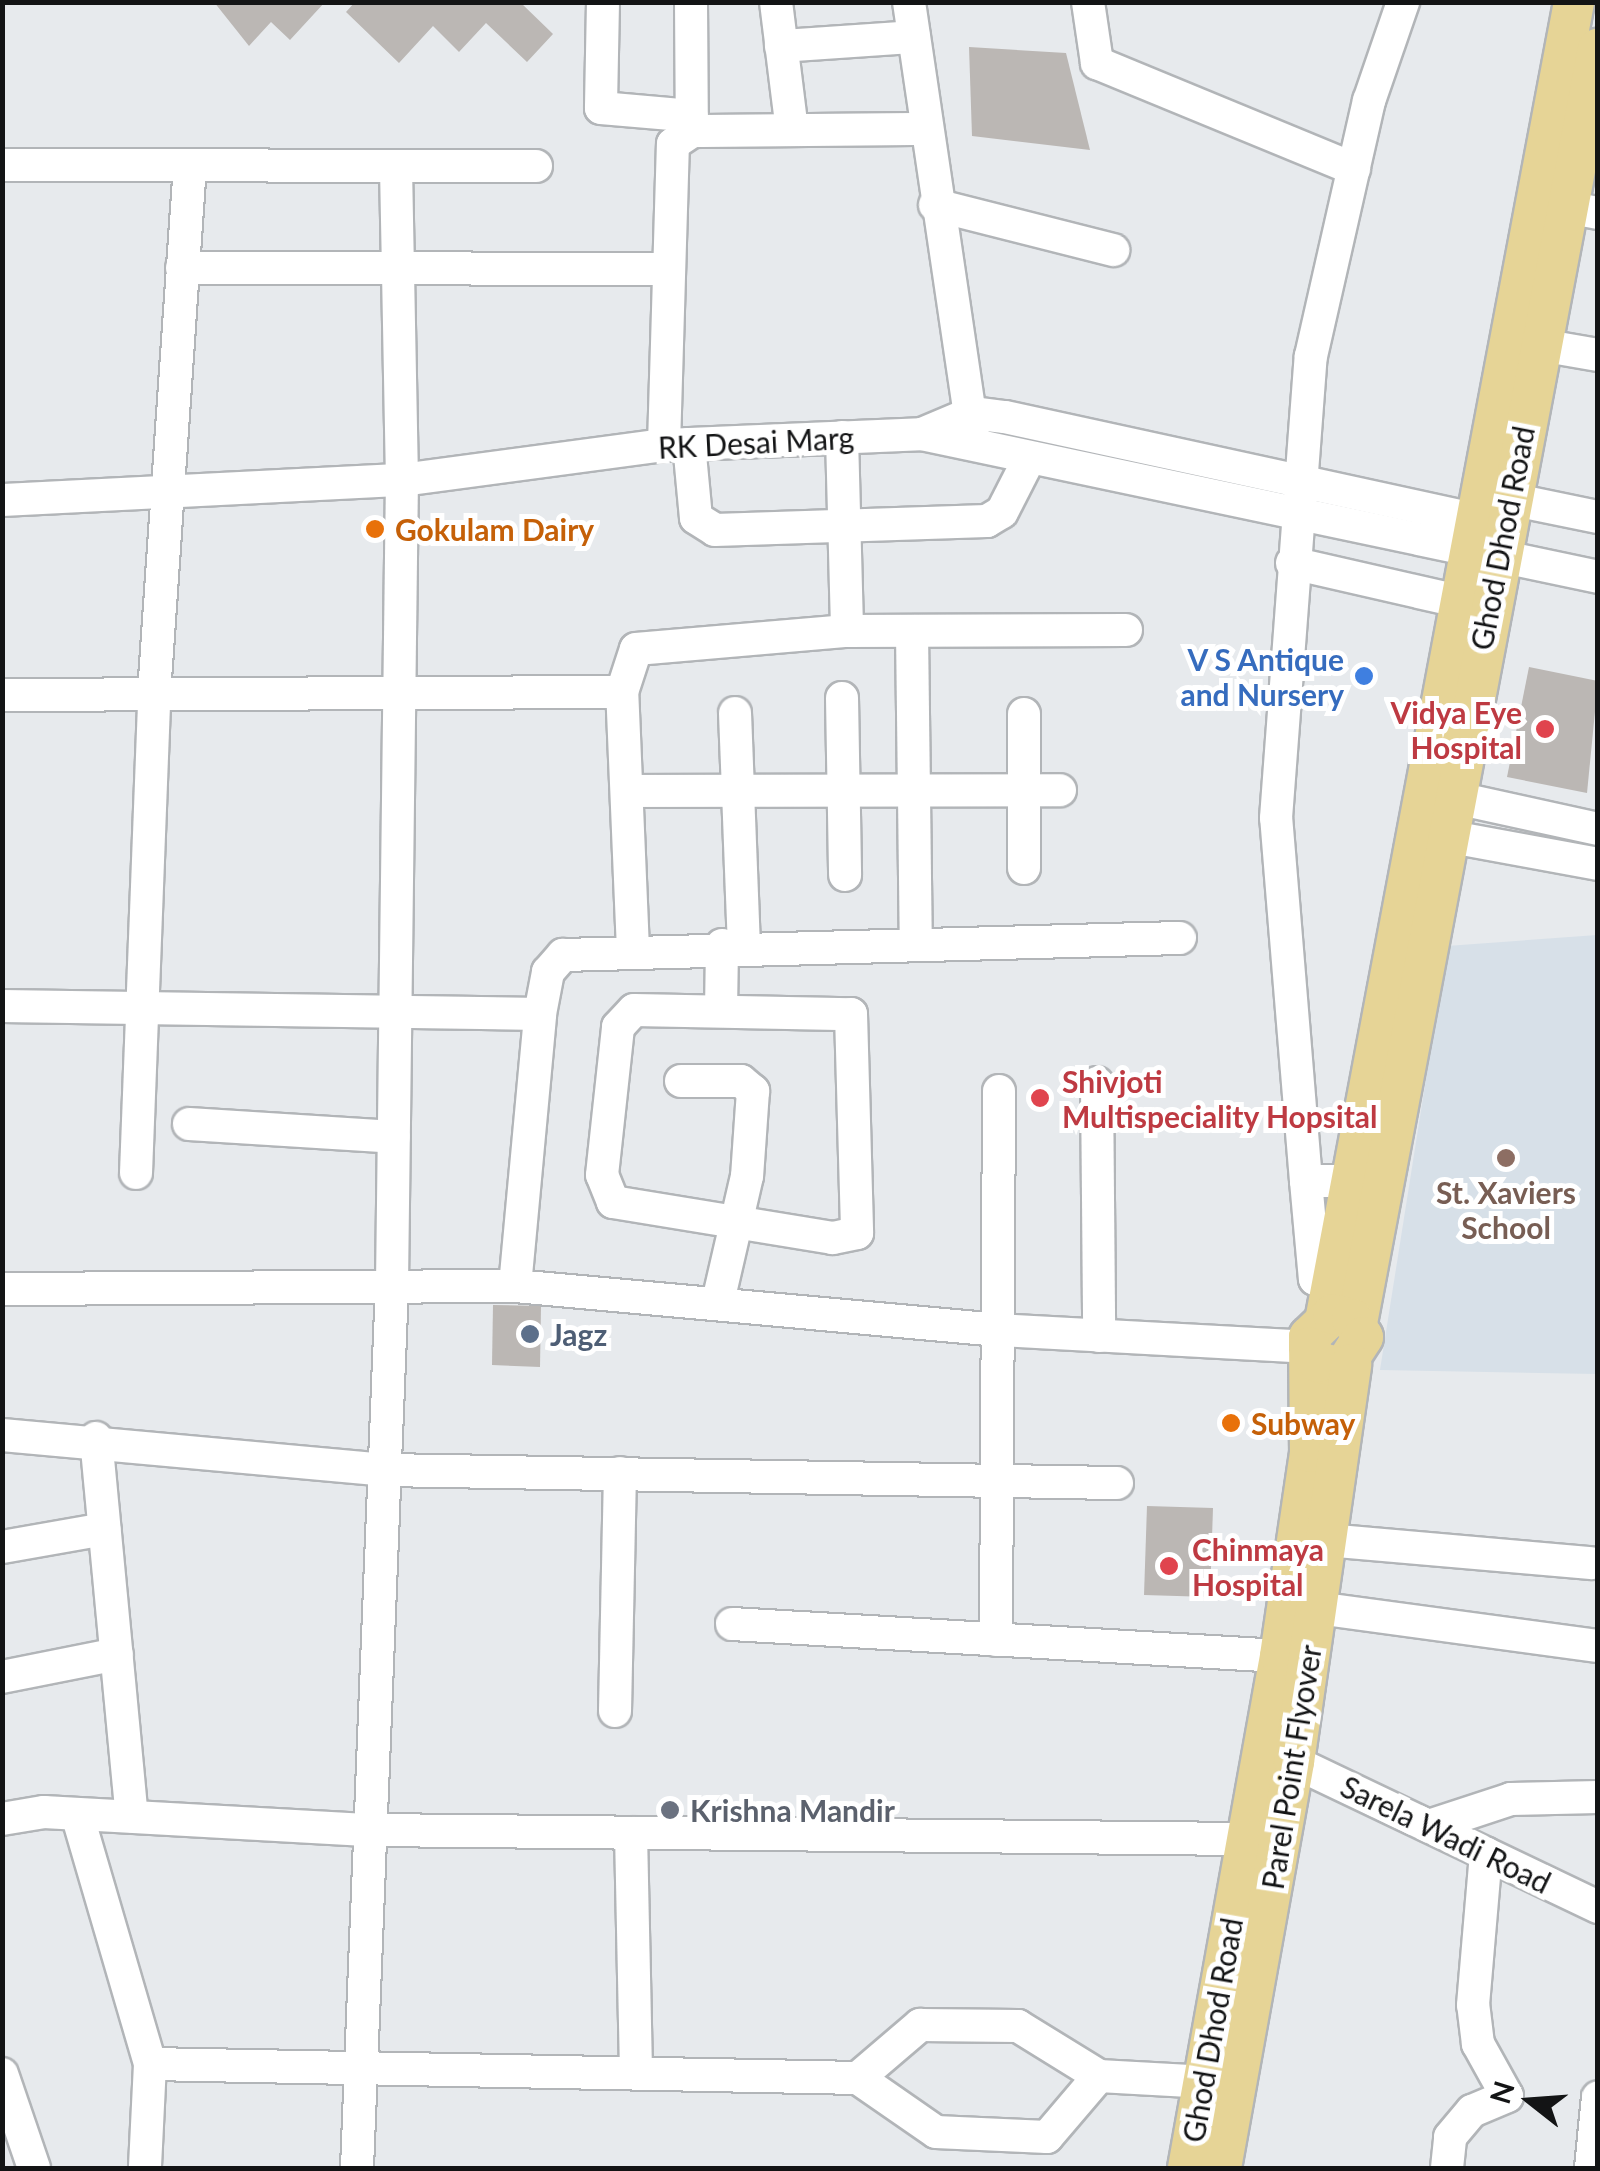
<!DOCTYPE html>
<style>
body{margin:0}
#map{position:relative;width:1600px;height:2171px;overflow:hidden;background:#e7eaed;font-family:Lato,sans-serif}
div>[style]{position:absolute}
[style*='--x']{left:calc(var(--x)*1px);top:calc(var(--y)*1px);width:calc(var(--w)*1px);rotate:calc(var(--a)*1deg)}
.built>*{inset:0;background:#d7e0e8}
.building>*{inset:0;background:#bbb7b4}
.roads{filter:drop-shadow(2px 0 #b2b5b8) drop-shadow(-2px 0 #b2b5b8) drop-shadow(0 2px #b2b5b8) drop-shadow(0 -2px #b2b5b8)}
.minor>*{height:32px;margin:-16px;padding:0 16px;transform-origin:16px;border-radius:16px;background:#fff}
.major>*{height:40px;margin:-20px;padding:0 20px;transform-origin:20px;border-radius:20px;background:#e6d496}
.dots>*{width:28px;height:28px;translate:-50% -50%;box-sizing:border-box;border:5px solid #fff;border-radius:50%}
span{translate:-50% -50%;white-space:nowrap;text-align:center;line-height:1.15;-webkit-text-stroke:10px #fff;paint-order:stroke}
.street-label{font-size:30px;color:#131415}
.food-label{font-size:30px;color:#c56008;font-weight:700}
.left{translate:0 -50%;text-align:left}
.shop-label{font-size:30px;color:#366cbe;font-weight:700}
.right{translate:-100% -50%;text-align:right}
.health-label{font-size:30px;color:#be3a42;font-weight:700}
.education-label{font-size:30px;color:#785e54;font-weight:700}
.service-label{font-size:30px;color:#4e5e75;font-weight:700}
.worship-label{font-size:30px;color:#5b616d;font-weight:700}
.frame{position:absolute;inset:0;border:5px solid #131415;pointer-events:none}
.north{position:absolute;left:1480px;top:2051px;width:100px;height:100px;-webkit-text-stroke:8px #fff;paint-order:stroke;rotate:287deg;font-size:28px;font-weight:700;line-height:40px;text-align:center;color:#131415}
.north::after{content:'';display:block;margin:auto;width:35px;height:45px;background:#131415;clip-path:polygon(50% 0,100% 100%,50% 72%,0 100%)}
</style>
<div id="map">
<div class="built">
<i style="clip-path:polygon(1597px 935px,1597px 1374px,1380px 1370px,1447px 946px)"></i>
</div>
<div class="building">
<i style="clip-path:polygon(214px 2px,325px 2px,290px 40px,271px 22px,249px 46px)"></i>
<i style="clip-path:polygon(355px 2px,520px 2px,553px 34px,527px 62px,486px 23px,459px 52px,433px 26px,399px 63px,346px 12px)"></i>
<i style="clip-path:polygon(969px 47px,1066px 53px,1090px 150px,972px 136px)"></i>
<i style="clip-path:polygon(1529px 667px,1598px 681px,1587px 793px,1507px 777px)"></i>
<i style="clip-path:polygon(493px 1305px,541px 1306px,540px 1367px,492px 1365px)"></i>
<i style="clip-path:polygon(1147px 1506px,1213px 1508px,1210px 1597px,1144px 1595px)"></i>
</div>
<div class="roads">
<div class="minor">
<i style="--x:603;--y:2;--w:106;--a:91.1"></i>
<i style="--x:601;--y:108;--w:91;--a:5"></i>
<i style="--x:691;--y:2;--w:129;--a:89.6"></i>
<i style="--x:776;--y:2;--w:129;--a:82.9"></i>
<i style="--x:909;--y:2;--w:436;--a:81.6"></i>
<i style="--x:1088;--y:2;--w:62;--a:81.6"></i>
<i style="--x:1097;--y:63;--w:278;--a:22.4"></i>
<i style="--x:781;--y:46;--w:133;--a:-3.9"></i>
<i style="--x:2;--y:165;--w:534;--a:0.11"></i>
<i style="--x:935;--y:205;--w:184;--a:14.2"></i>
<i style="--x:1567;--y:207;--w:32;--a:11"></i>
<i style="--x:182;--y:268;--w:482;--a:0.1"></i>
<i style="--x:1540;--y:345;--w:59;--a:9.8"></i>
<i style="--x:922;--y:434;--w:54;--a:-22.8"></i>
<i style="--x:972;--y:413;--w:33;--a:7"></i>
<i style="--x:1005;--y:417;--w:508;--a:12.28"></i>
<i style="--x:842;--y:437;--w:194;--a:88.5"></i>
<i style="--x:689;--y:444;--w:74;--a:84.6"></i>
<i style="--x:696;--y:518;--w:22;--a:32"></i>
<i style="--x:715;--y:530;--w:272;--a:-1.9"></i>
<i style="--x:987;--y:521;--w:17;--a:-31"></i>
<i style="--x:1002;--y:512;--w:57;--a:-63"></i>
<i style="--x:664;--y:445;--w:301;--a:-88.3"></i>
<i style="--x:673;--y:144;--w:23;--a:-34"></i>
<i style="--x:692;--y:131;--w:233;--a:-0.5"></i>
<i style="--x:1510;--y:499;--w:90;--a:11.6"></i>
<i style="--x:2;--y:500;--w:400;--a:-2.9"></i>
<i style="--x:402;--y:480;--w:264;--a:-7.6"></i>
<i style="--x:664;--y:445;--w:258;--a:-2.4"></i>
<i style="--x:922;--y:434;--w:691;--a:11.94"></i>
<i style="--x:1292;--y:563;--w:170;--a:12.9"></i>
<i style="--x:912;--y:631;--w:313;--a:89.3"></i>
<i style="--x:2;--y:695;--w:620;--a:-0.28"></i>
<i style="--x:842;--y:698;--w:177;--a:89"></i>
<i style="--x:735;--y:713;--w:230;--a:87.8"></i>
<i style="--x:1438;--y:785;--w:18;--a:41"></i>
<i style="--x:1452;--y:797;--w:149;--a:12.4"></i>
<i style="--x:627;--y:791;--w:433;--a:-0.1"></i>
<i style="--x:1428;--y:846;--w:21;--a:-29"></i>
<i style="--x:1446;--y:836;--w:155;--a:10.4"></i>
<i style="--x:1024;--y:868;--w:154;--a:-90"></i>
<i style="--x:633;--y:950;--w:258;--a:-92.4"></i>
<i style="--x:622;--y:692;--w:45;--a:-72"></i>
<i style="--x:636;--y:649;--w:212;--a:-4.9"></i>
<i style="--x:847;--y:631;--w:279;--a:-0.2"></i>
<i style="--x:2;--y:1006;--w:538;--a:0.85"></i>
<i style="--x:634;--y:1010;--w:217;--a:1.1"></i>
<i style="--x:851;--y:1014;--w:219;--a:88.4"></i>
<i style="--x:857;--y:1233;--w:25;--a:168"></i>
<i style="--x:833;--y:1238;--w:223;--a:-170.7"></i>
<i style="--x:613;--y:1202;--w:29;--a:-112"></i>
<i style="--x:602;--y:1175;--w:149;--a:-83.8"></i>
<i style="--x:618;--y:1027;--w:23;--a:-47"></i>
<i style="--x:721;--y:1011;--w:66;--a:-89.1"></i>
<i style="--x:681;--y:1081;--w:60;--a:0"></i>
<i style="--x:741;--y:1081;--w:16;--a:40"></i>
<i style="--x:753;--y:1091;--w:85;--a:94"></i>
<i style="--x:747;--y:1176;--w:129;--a:103"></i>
<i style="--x:1097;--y:1083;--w:253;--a:89.5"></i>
<i style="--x:189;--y:1124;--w:205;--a:3.6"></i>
<i style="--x:136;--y:1173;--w:479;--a:-87.8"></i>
<i style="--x:154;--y:694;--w:530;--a:-86.11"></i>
<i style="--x:1306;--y:1181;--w:98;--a:84.8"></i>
<i style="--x:1315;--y:1279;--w:17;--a:21"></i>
<i style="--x:1350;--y:1181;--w:44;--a:180"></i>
<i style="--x:1306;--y:1181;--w:364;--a:-94.7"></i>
<i style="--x:1276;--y:818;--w:463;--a:-85.7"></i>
<i style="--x:1311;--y:356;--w:262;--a:-77.2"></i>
<i style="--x:1369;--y:101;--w:105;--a:-71"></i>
<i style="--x:515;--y:1286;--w:273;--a:-84.7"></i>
<i style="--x:540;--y:1014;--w:43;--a:-79.2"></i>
<i style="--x:548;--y:972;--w:23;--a:-49"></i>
<i style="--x:563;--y:955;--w:617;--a:-1.58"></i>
<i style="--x:2;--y:1289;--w:513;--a:-0.34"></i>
<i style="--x:515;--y:1286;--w:485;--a:5.2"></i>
<i style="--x:998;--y:1330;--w:311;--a:3.1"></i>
<i style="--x:2;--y:1435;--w:385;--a:5.2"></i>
<i style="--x:385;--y:1470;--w:732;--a:1.02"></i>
<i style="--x:96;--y:1438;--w:380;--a:84.6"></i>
<i style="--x:1326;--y:1540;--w:266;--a:5"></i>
<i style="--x:2;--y:1547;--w:104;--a:-10"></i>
<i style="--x:1317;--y:1608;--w:284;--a:7.7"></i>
<i style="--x:732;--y:1624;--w:549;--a:3.34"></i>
<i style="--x:996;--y:1640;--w:549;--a:-89.69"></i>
<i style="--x:2;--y:1677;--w:117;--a:-11.3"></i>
<i style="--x:615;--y:1711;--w:238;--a:-88.8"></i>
<i style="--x:1294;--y:1762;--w:337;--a:25.5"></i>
<i style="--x:77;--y:1814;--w:260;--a:73.7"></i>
<i style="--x:150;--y:2064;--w:104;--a:92.8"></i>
<i style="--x:2;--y:1819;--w:43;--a:-9.5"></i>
<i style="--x:44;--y:1812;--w:327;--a:3.2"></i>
<i style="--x:371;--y:1830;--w:875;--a:0.59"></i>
<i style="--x:1429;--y:1826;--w:86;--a:-18.2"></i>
<i style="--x:1511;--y:1799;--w:87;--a:-1.3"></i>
<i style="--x:631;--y:1833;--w:240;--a:88.8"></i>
<i style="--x:150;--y:2064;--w:708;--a:1.13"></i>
<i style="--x:858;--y:2078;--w:95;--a:34.7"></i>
<i style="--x:936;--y:2132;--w:111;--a:2.6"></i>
<i style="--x:1047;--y:2137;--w:80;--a:-49.6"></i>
<i style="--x:1099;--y:2076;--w:127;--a:3.2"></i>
<i style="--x:2;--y:2074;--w:99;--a:71.2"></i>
<i style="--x:858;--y:2078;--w:82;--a:-40.5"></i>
<i style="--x:920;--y:2025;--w:98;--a:0.6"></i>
<i style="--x:1018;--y:2026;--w:95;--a:31.7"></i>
<i style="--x:357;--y:2168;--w:885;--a:-87.73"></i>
<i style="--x:392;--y:1284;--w:804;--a:-89.29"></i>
<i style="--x:402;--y:480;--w:314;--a:-91.1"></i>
<i style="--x:1447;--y:2168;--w:31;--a:-84"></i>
<i style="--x:1450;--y:2137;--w:34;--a:-50"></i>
<i style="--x:1472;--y:2111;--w:38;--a:-23"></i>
<i style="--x:1507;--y:2096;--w:60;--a:-119.1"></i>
<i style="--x:1478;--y:2044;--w:39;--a:-97"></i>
<i style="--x:1473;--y:2005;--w:152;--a:-85.1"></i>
<i style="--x:1591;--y:2168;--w:71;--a:-84.4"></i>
</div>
<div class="major">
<i style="--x:1326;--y:1316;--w:1337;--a:-79.31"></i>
<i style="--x:1357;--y:1323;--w:1297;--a:-79.29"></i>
<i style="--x:1188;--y:2168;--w:520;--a:-79.81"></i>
<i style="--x:1280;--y:1656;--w:206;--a:-81.6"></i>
<i style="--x:1310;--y:1452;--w:105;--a:-90.5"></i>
<i style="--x:1309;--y:1347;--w:10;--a:-90"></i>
<i style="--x:1309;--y:1337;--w:33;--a:-44"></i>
<i style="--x:1333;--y:1314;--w:20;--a:15"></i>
<i style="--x:1352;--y:1319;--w:21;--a:59"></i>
<i style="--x:1363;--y:1337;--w:37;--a:123"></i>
<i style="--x:1343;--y:1368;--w:26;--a:-167"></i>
<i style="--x:1318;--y:1362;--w:17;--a:-121"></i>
<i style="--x:1221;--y:2168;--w:413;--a:-79.8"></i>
<i style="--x:1294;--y:1762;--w:402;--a:-81.8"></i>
</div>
</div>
<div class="dots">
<i style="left:375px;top:529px;background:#e8710a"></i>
<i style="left:1364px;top:676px;background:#3f7fe0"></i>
<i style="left:1545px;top:729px;background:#e0444e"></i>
<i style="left:1040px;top:1098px;background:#e0444e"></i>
<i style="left:1506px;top:1158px;background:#8d6e63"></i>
<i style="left:530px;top:1334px;background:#5c6f8a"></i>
<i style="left:1231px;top:1423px;background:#e8710a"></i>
<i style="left:1169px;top:1566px;background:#e0444e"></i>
<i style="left:670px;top:1810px;background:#6b7280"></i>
</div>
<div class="street-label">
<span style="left:756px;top:442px;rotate:-3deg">RK Desai Marg</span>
<span style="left:1502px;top:538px;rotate:-79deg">Ghod Dhod Road</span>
<span style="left:1291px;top:1767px;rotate:-81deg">Parel Point Flyover</span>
<span style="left:1446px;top:1834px;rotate:26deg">Sarela Wadi Road</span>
<span style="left:1212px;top:2030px;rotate:-80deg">Ghod Dhod Road</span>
</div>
<div class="food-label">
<span class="left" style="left:395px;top:529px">Gokulam Dairy</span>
<span class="left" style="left:1251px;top:1423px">Subway</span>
</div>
<div class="shop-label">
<span class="right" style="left:1344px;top:676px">V S Antique<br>and Nursery</span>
</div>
<div class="health-label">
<span class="right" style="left:1522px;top:729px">Vidya Eye<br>Hospital</span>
<span class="left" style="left:1062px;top:1098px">Shivjoti<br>Multispeciality Hopsital</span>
<span class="left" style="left:1192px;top:1566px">Chinmaya<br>Hospital</span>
</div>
<div class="education-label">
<span style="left:1506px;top:1209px">St. Xaviers<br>School</span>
</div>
<div class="service-label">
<span class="left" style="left:550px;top:1334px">Jagz</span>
</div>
<div class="worship-label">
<span class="left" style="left:690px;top:1810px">Krishna Mandir</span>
</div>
<div class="frame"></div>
<div class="north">N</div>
</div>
